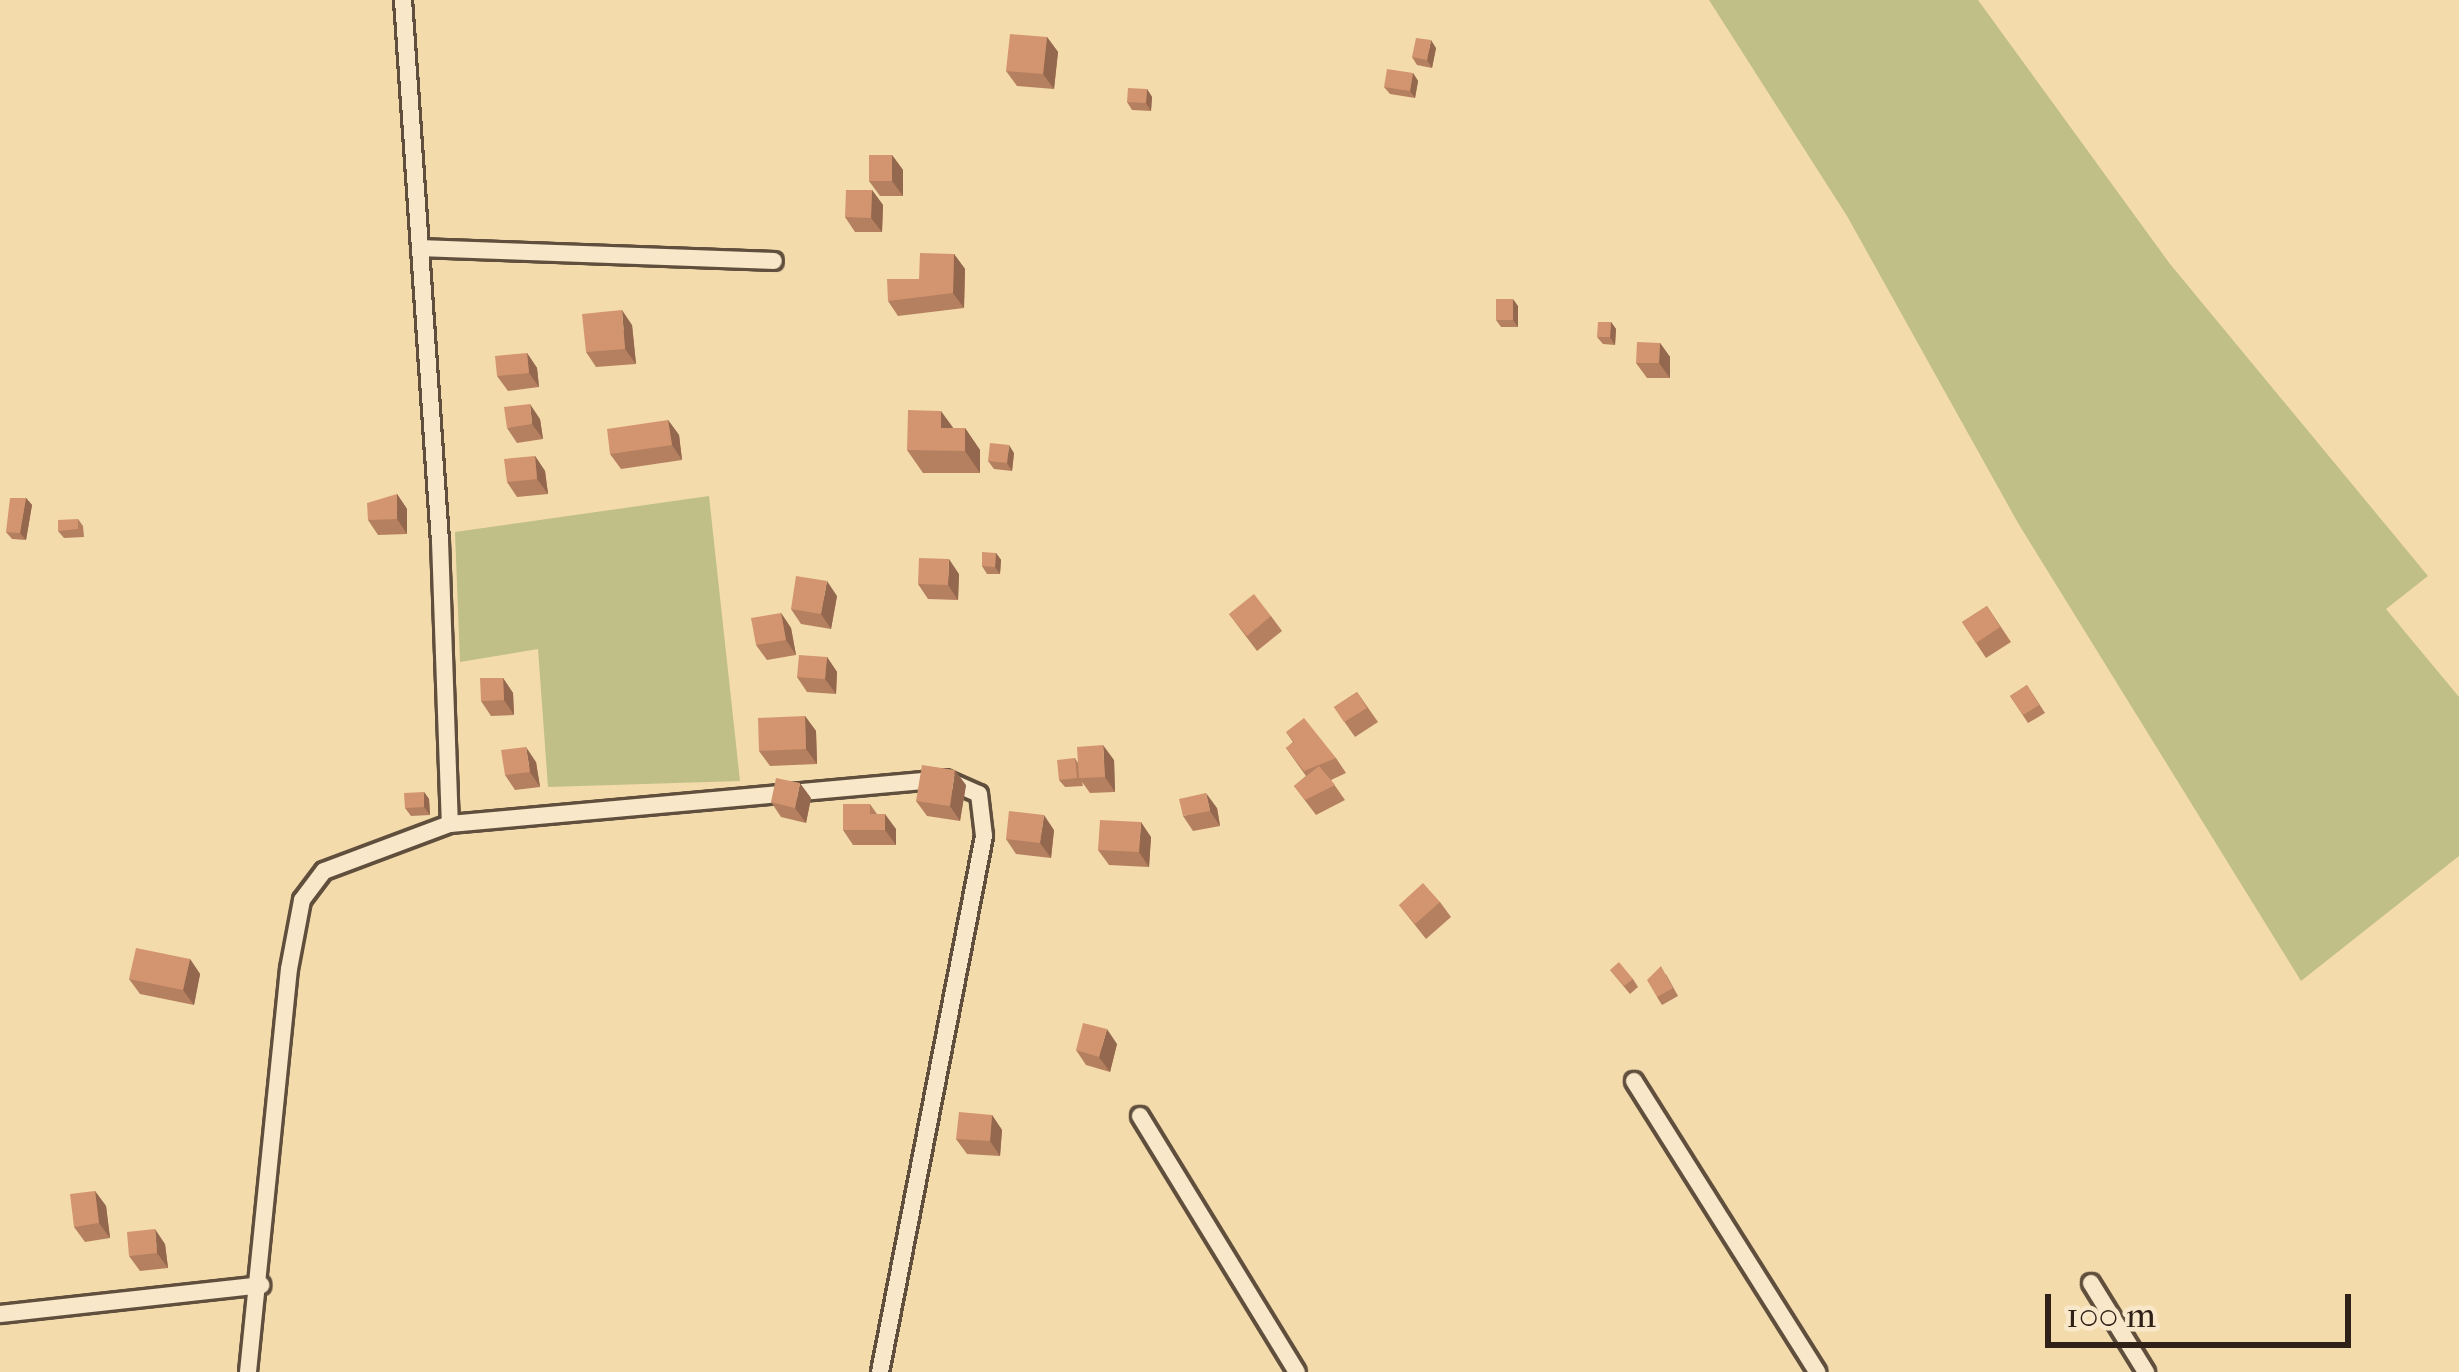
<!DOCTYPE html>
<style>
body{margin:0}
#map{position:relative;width:2459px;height:1372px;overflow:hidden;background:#f4dbac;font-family:"IM FELL French Canon",serif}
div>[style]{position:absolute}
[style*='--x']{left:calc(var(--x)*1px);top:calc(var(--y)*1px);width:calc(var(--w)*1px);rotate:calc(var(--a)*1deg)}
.green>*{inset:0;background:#bfbf87}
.roads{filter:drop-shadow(3px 0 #604f3d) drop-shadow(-3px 0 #604f3d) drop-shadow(0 3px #604f3d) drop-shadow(0 -3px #604f3d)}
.minor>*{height:16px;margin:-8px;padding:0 8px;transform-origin:8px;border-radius:8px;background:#f8e8c9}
.wall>*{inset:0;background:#b58060}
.shaded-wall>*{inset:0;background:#94684e}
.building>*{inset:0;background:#d39570}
span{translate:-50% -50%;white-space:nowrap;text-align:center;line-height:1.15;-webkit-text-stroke:9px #f8e8c9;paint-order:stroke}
.scale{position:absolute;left:2045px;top:1294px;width:306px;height:54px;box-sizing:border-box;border:6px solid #2f2018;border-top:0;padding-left:15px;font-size:36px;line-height:42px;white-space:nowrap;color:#2f2018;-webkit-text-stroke:9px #f8e8c9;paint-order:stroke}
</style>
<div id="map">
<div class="green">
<i style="clip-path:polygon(1709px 0,1978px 0,2170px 264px,2428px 576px,2386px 609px,2459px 697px,2459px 856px,2301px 981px,2018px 523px,1847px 216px)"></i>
<i style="clip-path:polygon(709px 496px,740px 781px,548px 787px,538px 649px,460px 662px,455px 532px)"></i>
</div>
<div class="roads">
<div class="minor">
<i style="--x:403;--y:0;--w:542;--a:86.09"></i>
<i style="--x:440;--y:541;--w:283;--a:88"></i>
<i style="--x:420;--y:248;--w:354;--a:2.1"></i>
<i style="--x:1634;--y:1081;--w:344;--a:57.8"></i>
<i style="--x:1140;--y:1116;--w:300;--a:58.5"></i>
<i style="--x:2091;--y:1283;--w:105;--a:58.3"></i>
<i style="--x:0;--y:1314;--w:263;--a:-6.3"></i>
<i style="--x:248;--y:1372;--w:405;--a:-84.2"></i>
<i style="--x:289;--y:969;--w:70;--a:-79.3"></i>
<i style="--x:302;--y:900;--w:36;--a:-53"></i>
<i style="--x:324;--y:871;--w:134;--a:-20.5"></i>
<i style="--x:450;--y:824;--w:497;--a:-5.2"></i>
<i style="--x:945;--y:779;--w:37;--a:24"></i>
<i style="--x:979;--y:794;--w:42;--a:83.2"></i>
<i style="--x:984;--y:836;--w:546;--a:100.98"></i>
</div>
</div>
<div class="wall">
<i style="clip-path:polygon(1047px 37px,1058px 52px,1054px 89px,1017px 86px,1006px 71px)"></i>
<i style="clip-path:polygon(1436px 48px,1432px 68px,1417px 65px,1412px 57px)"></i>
<i style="clip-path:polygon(1413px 73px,1418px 81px,1415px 98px,1390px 94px,1384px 87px)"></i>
<i style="clip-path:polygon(1147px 89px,1152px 97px,1151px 111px,1132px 110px,1127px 102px)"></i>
<i style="clip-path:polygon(892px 155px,903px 170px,903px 196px,880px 196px,869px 181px)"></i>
<i style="clip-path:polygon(872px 190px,883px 205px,882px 232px,855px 232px,845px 217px)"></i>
<i style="clip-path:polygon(954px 254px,965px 269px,964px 308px,898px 316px,888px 301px)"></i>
<i style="clip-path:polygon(1518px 306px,1518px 327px,1501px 327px,1496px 320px)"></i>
<i style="clip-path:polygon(1611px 322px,1616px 329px,1615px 345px,1603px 344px,1597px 337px)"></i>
<i style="clip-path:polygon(632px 325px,636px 364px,596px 367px,586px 352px)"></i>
<i style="clip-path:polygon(1660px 343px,1670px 357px,1670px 378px,1647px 378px,1636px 363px)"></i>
<i style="clip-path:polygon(527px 353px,537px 368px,539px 387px,508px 391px,497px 376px)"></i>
<i style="clip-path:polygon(540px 419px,543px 439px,517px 443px,507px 428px)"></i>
<i style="clip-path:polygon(668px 420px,679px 435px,682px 460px,621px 469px,610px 454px)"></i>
<i style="clip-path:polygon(953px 428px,965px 428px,980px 450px,980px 473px,923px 473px,907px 450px)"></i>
<i style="clip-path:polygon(1014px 453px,1012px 471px,994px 469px,988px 461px)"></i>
<i style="clip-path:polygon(535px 456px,545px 471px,548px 494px,517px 497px,507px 482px)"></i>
<i style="clip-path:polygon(397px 494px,407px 509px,407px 534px,378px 535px,368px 520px)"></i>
<i style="clip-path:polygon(26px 498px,32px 505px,26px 540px,12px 539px,6px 532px)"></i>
<i style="clip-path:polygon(78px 519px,83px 526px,84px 537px,64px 538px,58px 531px)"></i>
<i style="clip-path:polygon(996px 553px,1001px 560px,1000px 574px,987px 574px,982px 566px)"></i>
<i style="clip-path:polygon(959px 574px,958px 600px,928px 599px,918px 584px)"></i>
<i style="clip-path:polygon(837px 596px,831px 629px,801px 624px,791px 609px)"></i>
<i style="clip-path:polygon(1987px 606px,2011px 642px,1986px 658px,1962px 622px)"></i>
<i style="clip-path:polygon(781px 613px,791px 628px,796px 655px,767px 660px,756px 645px)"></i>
<i style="clip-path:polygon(1229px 614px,1271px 616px,1282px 631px,1257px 651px)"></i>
<i style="clip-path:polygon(827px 657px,837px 672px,836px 694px,807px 692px,797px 677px)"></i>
<i style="clip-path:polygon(503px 678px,513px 693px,514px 715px,491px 716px,481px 701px)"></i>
<i style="clip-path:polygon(2027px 685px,2045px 713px,2028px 723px,2010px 696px)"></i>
<i style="clip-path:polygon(1357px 692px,1378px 722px,1355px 737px,1334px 707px)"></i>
<i style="clip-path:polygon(805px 716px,816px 731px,817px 764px,770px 766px,759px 751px)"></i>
<i style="clip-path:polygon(1286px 732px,1336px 758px,1346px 773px,1331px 780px,1345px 800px,1316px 815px,1294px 786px,1306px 776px,1286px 748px,1293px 742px)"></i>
<i style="clip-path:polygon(1075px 758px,1078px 763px,1114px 760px,1115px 792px,1090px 793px,1082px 782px,1083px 786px,1065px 787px,1059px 780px)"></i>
<i style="clip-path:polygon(536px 762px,540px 787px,515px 790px,505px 775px)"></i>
<i style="clip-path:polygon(966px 785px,960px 821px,927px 816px,916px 801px)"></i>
<i style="clip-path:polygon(424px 792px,429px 799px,430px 815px,411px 816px,405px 808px)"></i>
<i style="clip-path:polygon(811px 798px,806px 823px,781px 817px,771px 802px)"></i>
<i style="clip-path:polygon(870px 804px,877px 814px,896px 829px,896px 845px,853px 845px,843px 830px)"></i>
<i style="clip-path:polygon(1217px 808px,1220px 826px,1193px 831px,1183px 816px)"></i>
<i style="clip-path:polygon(1054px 830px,1051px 858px,1016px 854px,1006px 839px)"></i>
<i style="clip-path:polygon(1151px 837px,1149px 867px,1109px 865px,1098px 850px)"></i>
<i style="clip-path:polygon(1440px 902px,1451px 917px,1426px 939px,1399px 905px)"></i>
<i style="clip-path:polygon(190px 959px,200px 974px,194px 1005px,140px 994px,129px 979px)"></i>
<i style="clip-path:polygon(1610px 970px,1633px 979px,1638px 987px,1630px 994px)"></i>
<i style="clip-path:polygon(1666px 974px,1678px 996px,1662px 1005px,1657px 997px)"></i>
<i style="clip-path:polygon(1117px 1044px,1110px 1072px,1086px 1065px,1076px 1050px)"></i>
<i style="clip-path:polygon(992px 1115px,1002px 1130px,1000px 1156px,967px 1154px,956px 1139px)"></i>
<i style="clip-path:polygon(95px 1191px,106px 1206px,110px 1238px,85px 1242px,74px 1227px)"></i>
<i style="clip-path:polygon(165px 1244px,168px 1268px,140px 1271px,129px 1256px)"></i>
</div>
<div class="shaded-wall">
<i style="clip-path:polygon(1047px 37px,1058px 52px,1054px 89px,1043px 74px)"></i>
<i style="clip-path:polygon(1431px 40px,1436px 48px,1432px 68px,1427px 60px)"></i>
<i style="clip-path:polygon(1413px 73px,1418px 81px,1415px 98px,1410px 91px)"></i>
<i style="clip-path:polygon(1147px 89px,1152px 97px,1151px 111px,1146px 103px)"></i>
<i style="clip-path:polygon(892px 155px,903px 170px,903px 196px,892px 181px)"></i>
<i style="clip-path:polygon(872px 190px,883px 205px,882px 232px,871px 218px)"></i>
<i style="clip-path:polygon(954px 254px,965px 269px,964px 308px,953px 293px)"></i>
<i style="clip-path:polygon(1513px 299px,1518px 306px,1518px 327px,1513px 320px)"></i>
<i style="clip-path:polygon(622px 310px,632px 325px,636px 364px,625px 349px)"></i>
<i style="clip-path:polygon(1611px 322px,1616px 329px,1615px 345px,1610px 337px)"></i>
<i style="clip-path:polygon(1660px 343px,1670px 357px,1670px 378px,1659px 363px)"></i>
<i style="clip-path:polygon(527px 353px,537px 368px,539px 387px,529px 373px)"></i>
<i style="clip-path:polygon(530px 404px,540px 419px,543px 439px,532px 424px)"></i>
<i style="clip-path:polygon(941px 411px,957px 433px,941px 428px)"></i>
<i style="clip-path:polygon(668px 420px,679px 435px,682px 460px,672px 445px)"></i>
<i style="clip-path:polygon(965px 428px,980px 450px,980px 473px,965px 451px)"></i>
<i style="clip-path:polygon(1009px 445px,1014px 453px,1012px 471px,1007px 463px)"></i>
<i style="clip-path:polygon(535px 456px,545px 471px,548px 494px,537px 479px)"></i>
<i style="clip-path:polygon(397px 494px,407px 509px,407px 534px,397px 519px)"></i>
<i style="clip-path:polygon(26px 498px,32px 505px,26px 540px,20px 533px)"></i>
<i style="clip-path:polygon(996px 553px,1001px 560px,1000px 574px,995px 567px)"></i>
<i style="clip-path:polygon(949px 559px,959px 574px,958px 600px,948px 585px)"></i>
<i style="clip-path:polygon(827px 581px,837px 596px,831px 629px,821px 614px)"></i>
<i style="clip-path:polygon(781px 613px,791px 628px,796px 655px,786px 640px)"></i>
<i style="clip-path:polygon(827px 657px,837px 672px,836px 694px,825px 679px)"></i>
<i style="clip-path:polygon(503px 678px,513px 693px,514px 715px,504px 700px)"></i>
<i style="clip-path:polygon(805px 716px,816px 731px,817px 764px,806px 749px)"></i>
<i style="clip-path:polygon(1103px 745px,1114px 760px,1115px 792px,1105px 777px)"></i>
<i style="clip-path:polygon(526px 747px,536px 762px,540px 787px,530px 772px)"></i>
<i style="clip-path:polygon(955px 770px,966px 785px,960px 821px,950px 806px)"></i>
<i style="clip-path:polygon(800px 783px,811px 798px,806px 823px,795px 808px)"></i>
<i style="clip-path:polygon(424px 792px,429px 799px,430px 815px,424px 807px)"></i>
<i style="clip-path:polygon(1206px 793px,1217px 808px,1220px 826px,1210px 811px)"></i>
<i style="clip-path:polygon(885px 814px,896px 829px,896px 845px,885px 830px)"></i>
<i style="clip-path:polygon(1044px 815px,1054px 830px,1051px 858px,1040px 843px)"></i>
<i style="clip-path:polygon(1141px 822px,1151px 837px,1149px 867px,1139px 852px)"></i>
<i style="clip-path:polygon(190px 959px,200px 974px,194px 1005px,183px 990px)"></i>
<i style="clip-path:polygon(1107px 1029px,1117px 1044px,1110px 1072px,1099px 1057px)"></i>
<i style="clip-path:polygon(992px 1115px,1002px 1130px,1000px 1156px,990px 1141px)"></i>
<i style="clip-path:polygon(95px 1191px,106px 1206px,110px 1238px,99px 1223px)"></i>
<i style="clip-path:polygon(155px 1229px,165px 1244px,168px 1268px,157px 1253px)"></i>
</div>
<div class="building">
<i style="clip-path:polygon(1010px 34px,1047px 37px,1043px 74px,1006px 71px)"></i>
<i style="clip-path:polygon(1416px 38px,1431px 40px,1427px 60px,1412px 57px)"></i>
<i style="clip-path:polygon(1387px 69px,1413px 73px,1410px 91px,1384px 87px)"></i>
<i style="clip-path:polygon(1128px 88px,1147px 89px,1146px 103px,1127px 102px)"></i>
<i style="clip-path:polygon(869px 155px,892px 155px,892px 181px,869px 181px)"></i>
<i style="clip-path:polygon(846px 190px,872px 190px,871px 218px,845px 217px)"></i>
<i style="clip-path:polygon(920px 253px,954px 254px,953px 293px,888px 301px,887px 279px,919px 279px)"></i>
<i style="clip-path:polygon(1496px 299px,1513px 299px,1513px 320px,1496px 320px)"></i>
<i style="clip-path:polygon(622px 310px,625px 349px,586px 352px,582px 314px)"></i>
<i style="clip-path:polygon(1598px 322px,1611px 322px,1610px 337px,1597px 337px)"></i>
<i style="clip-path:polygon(1637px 342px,1660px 343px,1659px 363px,1636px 363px)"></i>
<i style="clip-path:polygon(527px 353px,529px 373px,497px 376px,495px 356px)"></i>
<i style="clip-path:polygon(530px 404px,532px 424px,507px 428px,504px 407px)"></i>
<i style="clip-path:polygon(908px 410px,941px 411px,941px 428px,965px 428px,965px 451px,907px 450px)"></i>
<i style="clip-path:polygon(668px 420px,672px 445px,610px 454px,607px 429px)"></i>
<i style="clip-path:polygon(990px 443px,1009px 445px,1007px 463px,988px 461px)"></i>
<i style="clip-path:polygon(535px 456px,537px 479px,507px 482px,504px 459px)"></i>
<i style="clip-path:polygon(397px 494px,397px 519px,368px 520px,367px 503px)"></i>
<i style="clip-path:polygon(10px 498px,26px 498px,20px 533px,6px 532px)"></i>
<i style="clip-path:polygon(78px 519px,78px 529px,58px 531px,58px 520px)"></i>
<i style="clip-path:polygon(982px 552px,996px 553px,995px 567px,982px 566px)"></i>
<i style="clip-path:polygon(919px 558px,949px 559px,948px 585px,918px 584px)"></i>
<i style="clip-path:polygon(796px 576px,827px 581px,821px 614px,791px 609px)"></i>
<i style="clip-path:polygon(1254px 594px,1271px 616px,1247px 636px,1229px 614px)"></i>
<i style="clip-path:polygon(1987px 606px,2000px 627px,1976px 643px,1962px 622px)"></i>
<i style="clip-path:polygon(781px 613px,786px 640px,756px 645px,751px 618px)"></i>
<i style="clip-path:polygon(799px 655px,827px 657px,825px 679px,797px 677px)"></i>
<i style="clip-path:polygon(480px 678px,503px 678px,504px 700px,481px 701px)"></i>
<i style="clip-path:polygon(2027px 685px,2039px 705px,2023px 715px,2010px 696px)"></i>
<i style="clip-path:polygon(1357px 692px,1367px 708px,1344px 722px,1334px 707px)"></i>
<i style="clip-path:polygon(805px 716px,806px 749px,759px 751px,758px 718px)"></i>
<i style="clip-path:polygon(1304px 718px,1336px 758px,1304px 771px,1286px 748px,1294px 742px,1286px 732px)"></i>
<i style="clip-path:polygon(1103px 745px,1105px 777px,1079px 778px,1077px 747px)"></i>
<i style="clip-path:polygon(526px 747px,530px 772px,505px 775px,501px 750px)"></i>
<i style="clip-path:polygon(1075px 758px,1077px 778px,1059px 780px,1057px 760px)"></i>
<i style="clip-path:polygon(922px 765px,955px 770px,950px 806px,916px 801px)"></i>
<i style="clip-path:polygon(1319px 766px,1335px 785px,1305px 800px,1294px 786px)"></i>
<i style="clip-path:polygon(776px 778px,800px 783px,795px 808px,771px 802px)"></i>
<i style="clip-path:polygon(424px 792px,424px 807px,405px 808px,404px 793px)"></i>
<i style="clip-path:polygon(1206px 793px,1210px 811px,1183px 816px,1179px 799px)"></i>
<i style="clip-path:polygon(843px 804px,870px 804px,870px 814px,885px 814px,885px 830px,843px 830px)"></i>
<i style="clip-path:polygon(1009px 811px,1044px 815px,1040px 843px,1006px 839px)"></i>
<i style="clip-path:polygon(1100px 820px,1141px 822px,1139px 852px,1098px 850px)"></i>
<i style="clip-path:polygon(1423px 883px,1440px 902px,1415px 924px,1399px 905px)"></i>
<i style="clip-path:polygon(136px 948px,190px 959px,183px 990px,129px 979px)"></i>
<i style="clip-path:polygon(1619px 962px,1633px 979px,1624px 986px,1610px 970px)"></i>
<i style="clip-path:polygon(1661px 966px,1673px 988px,1657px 997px,1647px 980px)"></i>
<i style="clip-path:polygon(1083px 1023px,1107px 1029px,1099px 1057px,1076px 1050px)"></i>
<i style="clip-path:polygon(959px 1112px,992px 1115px,990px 1141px,956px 1139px)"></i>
<i style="clip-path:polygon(95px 1191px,99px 1223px,74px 1227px,70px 1194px)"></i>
<i style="clip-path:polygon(155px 1229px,157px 1253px,129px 1256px,127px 1232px)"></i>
</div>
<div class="scale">100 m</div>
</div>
